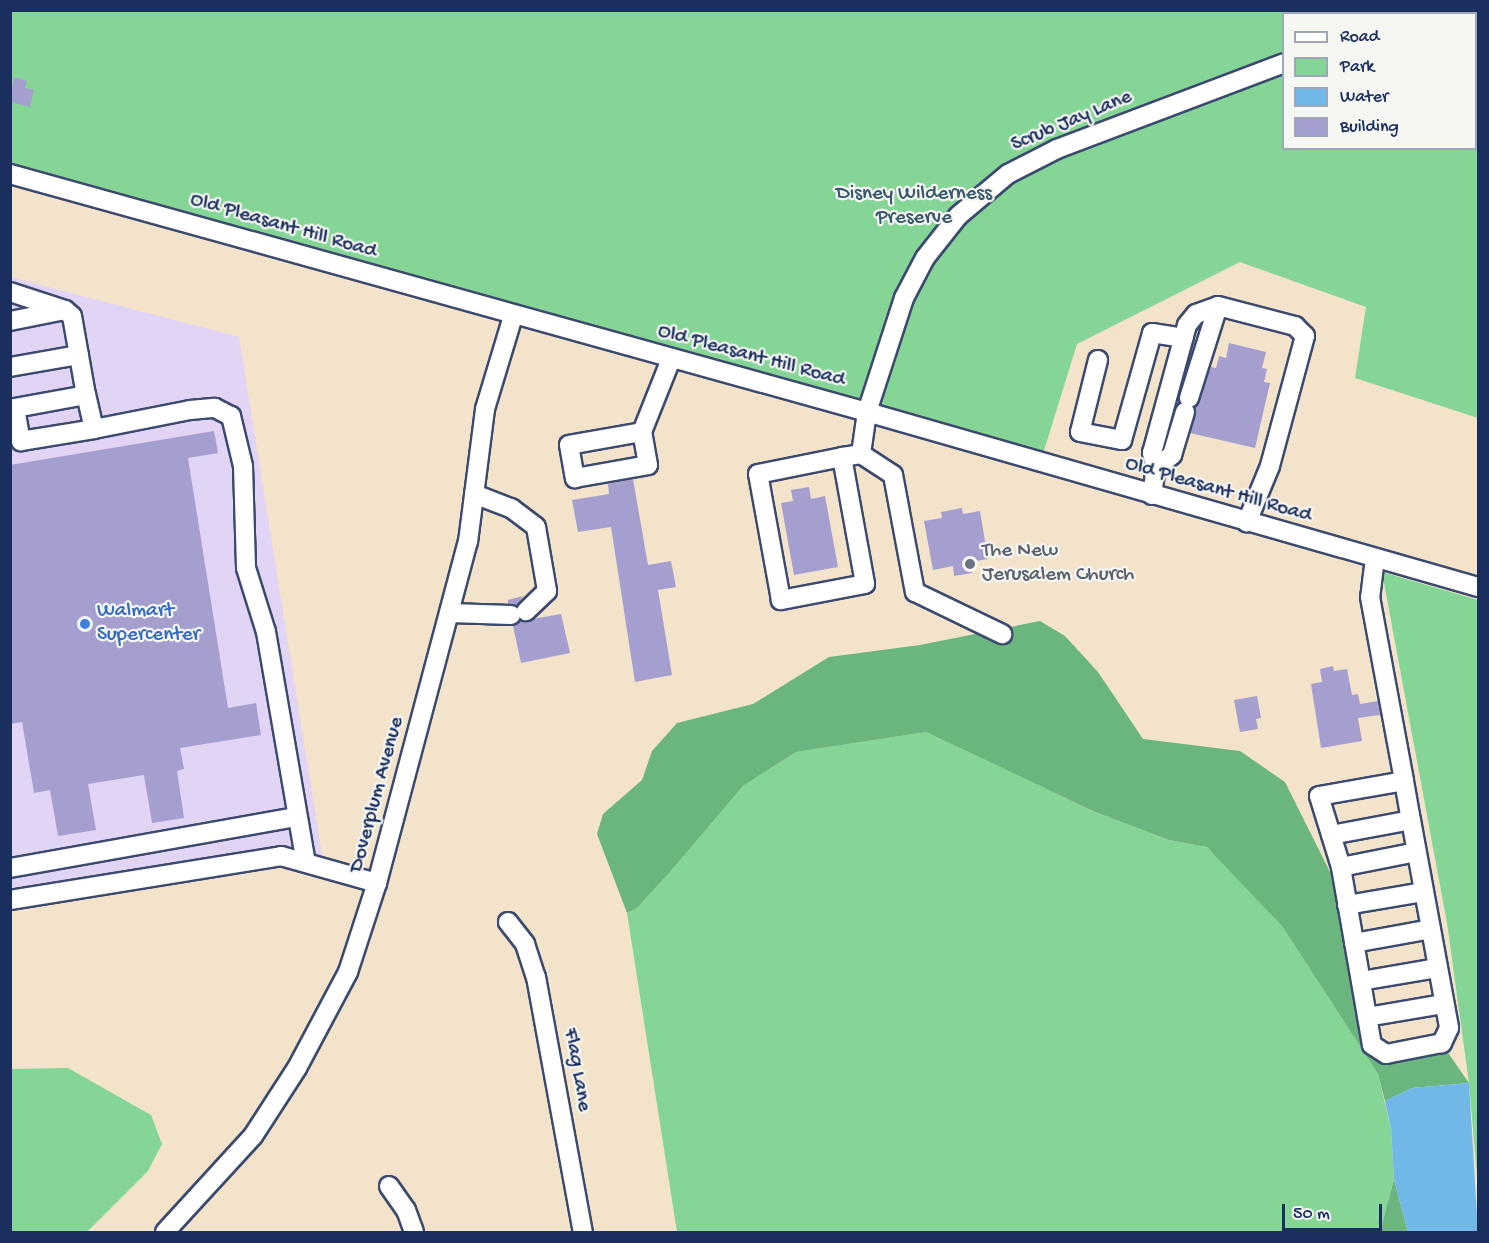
<!DOCTYPE html>
<style>
body{margin:0}
#map{position:relative;width:1489px;height:1243px;overflow:hidden;background:#f3e3cb;font-family:"Gochi Hand",sans-serif}
div>[style]{position:absolute}
[style*='--x']{left:calc(var(--x)*1px);top:calc(var(--y)*1px);width:calc(var(--w)*1px);rotate:calc(var(--a)*1deg)}
.built>*{inset:0;background:#e1d4f4}
.green>*{inset:0;background:#84d596}
.forest>*{inset:0;background:#6bb67f}
.water>*{inset:0;background:#70b8e8}
.building>*{inset:0;background:#a59fd0}
.roads{filter:drop-shadow(2px 0 #3b4a6e) drop-shadow(-2px 0 #3b4a6e) drop-shadow(0 2px #3b4a6e) drop-shadow(0 -2px #3b4a6e)}
.minor>*{height:18px;margin:-9px;padding:0 9px;transform-origin:9px;border-radius:9px;background:#fff}
.dots>*{width:16px;height:16px;translate:-50% -50%;box-sizing:border-box;border:3px solid #f6f6f2;border-radius:50%}
span{translate:-50% -50%;white-space:nowrap;text-align:center;line-height:1.15;-webkit-text-stroke:4.5px #f6f6f2;paint-order:stroke}
.street-label{font-size:21px;color:#1b2f5e}
.park-label{font-size:21px;color:#35586c}
.worship-label{font-size:21px;color:#5b616d}
.left{translate:0 -50%;text-align:left}
.shop-label{font-size:21px;color:#366cbe}
.frame{position:absolute;inset:0;border:12px solid #1b2f5e;pointer-events:none}
.legend{position:absolute;left:1282px;top:12px;width:195px;height:138px;box-sizing:border-box;background:#f6f6f2;border:2px solid #9ea6b7;margin:0;padding:8px 10px;list-style:none;font-size:18px;color:#1b2f5e}
.legend li{display:flex;align-items:center;gap:12px;height:30px}
.legend b{width:30px;border:2px solid #9ea6b7}
.scale{position:absolute;left:1282px;top:1204px;width:100px;height:27px;box-sizing:border-box;border:3px solid #1b2f5e;border-top:0;padding-left:8px;font-size:18px;line-height:21px;white-space:nowrap;color:#1b2f5e;-webkit-text-stroke:4px #f6f6f2;paint-order:stroke}
</style>
<div id="map">
<div class="built">
<i style="clip-path:polygon(10px 277px,239px 337px,323px 861px,11px 893px)"></i>
</div>
<div class="green">
<i style="clip-path:polygon(evenodd,10px 11px,1478px 11px,1478px 418px,1355px 378px,1366px 307px,1240px 262px,1077px 344px,1042px 457px,11px 166px,10px 11px,1284px 14px,1476px 14px,1476px 148px,1284px 148px,1284px 14px)"></i>
<i style="clip-path:polygon(1382px 572px,1478px 600px,1478px 1187px,1469px 1083px,1447px 923px)"></i>
<i style="clip-path:polygon(926px 732px,1095px 812px,1169px 840px,1207px 847px,1236px 875px,1282px 926px,1378px 1074px,1391px 1129px,1394px 1179px,1380px 1232px,677px 1232px,627px 913px,637px 908px,670px 872px,743px 786px,796px 752px)"></i>
<i style="clip-path:polygon(68px 1068px,151px 1115px,162px 1144px,148px 1171px,87px 1232px,11px 1232px,11px 1069px)"></i>
</div>
<div class="forest">
<i style="clip-path:polygon(1040px 621px,1065px 636px,1098px 672px,1143px 739px,1240px 751px,1285px 782px,1345px 902px,1379px 1048px,1444px 1047px,1469px 1083px,1412px 1088px,1385px 1101px,1378px 1074px,1282px 926px,1207px 847px,1169px 840px,1095px 812px,926px 732px,796px 752px,743px 786px,670px 872px,637px 908px,627px 913px,597px 834px,603px 814px,642px 780px,652px 751px,677px 723px,753px 704px,829px 657px,920px 645px)"></i>
<i style="clip-path:polygon(1394px 1179px,1408px 1232px,1380px 1232px)"></i>
</div>
<div class="water">
<i style="clip-path:polygon(1469px 1083px,1478px 1232px,1408px 1232px,1394px 1179px,1391px 1129px,1385px 1101px,1412px 1088px)"></i>
</div>
<div class="building">
<i style="clip-path:polygon(14px 77px,27px 81px,25px 88px,34px 90px,30px 107px,10px 102px)"></i>
<i style="clip-path:polygon(1229px 343px,1266px 352px,1262px 368px,1267px 369px,1264px 382px,1270px 383px,1255px 448px,1190px 433px,1195px 407px,1211px 367px,1216px 368px,1219px 356px,1226px 358px)"></i>
<i style="clip-path:polygon(214px 431px,218px 453px,188px 458px,228px 708px,256px 703px,261px 735px,180px 748px,184px 769px,177px 771px,184px 818px,152px 823px,144px 775px,88px 784px,96px 830px,58px 836px,50px 790px,34px 793px,22px 722px,10px 724px,10px 465px)"></i>
<i style="clip-path:polygon(633px 479px,648px 565px,671px 561px,676px 587px,658px 590px,672px 675px,635px 682px,611px 527px,578px 532px,572px 500px,609px 494px,608px 484px)"></i>
<i style="clip-path:polygon(809px 487px,811px 499px,825px 496px,838px 567px,794px 575px,781px 503px,793px 501px,791px 490px)"></i>
<i style="clip-path:polygon(962px 508px,963px 514px,980px 511px,988px 559px,970px 562px,972px 573px,954px 576px,953px 566px,933px 570px,924px 521px,942px 518px,941px 512px)"></i>
<i style="clip-path:polygon(523px 596px,517px 605px,508px 604px,508px 600px)"></i>
<i style="clip-path:polygon(561px 614px,570px 653px,521px 663px,513px 626px,521px 621px)"></i>
<i style="clip-path:polygon(1333px 666px,1334px 671px,1347px 669px,1352px 695px,1358px 694px,1360px 704px,1378px 701px,1380px 715px,1358px 718px,1362px 741px,1321px 748px,1311px 684px,1322px 682px,1320px 669px)"></i>
<i style="clip-path:polygon(1257px 696px,1261px 718px,1256px 719px,1258px 729px,1240px 732px,1234px 700px)"></i>
</div>
<div class="roads">
<div class="minor">
<i style="--x:1424;--y:14;--w:13;--a:-18"></i>
<i style="--x:10;--y:174;--w:889;--a:15.52"></i>
<i style="--x:867;--y:412;--w:636;--a:15.98"></i>
<i style="--x:10;--y:292;--w:58;--a:18.1"></i>
<i style="--x:65;--y:310;--w:9;--a:41"></i>
<i style="--x:72;--y:316;--w:80;--a:80"></i>
<i style="--x:86;--y:395;--w:77;--a:169.6"></i>
<i style="--x:10;--y:321;--w:56;--a:-11.3"></i>
<i style="--x:1098;--y:360;--w:74;--a:104"></i>
<i style="--x:1080;--y:432;--w:43;--a:10.8"></i>
<i style="--x:1122;--y:440;--w:111;--a:-74.3"></i>
<i style="--x:1152;--y:333;--w:32;--a:9"></i>
<i style="--x:10;--y:367;--w:70;--a:-9.9"></i>
<i style="--x:1189;--y:398;--w:96;--a:-72.5"></i>
<i style="--x:15;--y:408;--w:34;--a:80"></i>
<i style="--x:21;--y:441;--w:74;--a:-9.3"></i>
<i style="--x:94;--y:429;--w:35;--a:-103"></i>
<i style="--x:94;--y:429;--w:98;--a:-11.2"></i>
<i style="--x:190;--y:410;--w:25;--a:-5"></i>
<i style="--x:215;--y:408;--w:18;--a:27"></i>
<i style="--x:231;--y:416;--w:51;--a:76.5"></i>
<i style="--x:243;--y:466;--w:102;--a:88.3"></i>
<i style="--x:246;--y:568;--w:67;--a:72.6"></i>
<i style="--x:266;--y:632;--w:234;--a:80.2"></i>
<i style="--x:642;--y:432;--w:74;--a:169.9"></i>
<i style="--x:569;--y:445;--w:34;--a:80"></i>
<i style="--x:575;--y:478;--w:74;--a:-10.1"></i>
<i style="--x:648;--y:465;--w:34;--a:-100"></i>
<i style="--x:642;--y:432;--w:79;--a:-68.3"></i>
<i style="--x:861;--y:454;--w:38;--a:33"></i>
<i style="--x:893;--y:475;--w:119;--a:79.4"></i>
<i style="--x:915;--y:592;--w:97;--a:25.8"></i>
<i style="--x:842;--y:457;--w:129;--a:79.7"></i>
<i style="--x:865;--y:584;--w:86;--a:169.2"></i>
<i style="--x:781;--y:600;--w:128;--a:-100.3"></i>
<i style="--x:758;--y:474;--w:86;--a:-11.4"></i>
<i style="--x:842;--y:457;--w:19;--a:-9"></i>
<i style="--x:861;--y:454;--w:42;--a:-81.9"></i>
<i style="--x:867;--y:412;--w:120;--a:-72"></i>
<i style="--x:904;--y:298;--w:45;--a:-62.3"></i>
<i style="--x:925;--y:258;--w:53;--a:-51.8"></i>
<i style="--x:958;--y:216;--w:65;--a:-40"></i>
<i style="--x:1008;--y:174;--w:55;--a:-27"></i>
<i style="--x:1057;--y:149;--w:243;--a:-20.7"></i>
<i style="--x:1156;--y:468;--w:21;--a:-39"></i>
<i style="--x:1172;--y:455;--w:45;--a:-73.2"></i>
<i style="--x:474;--y:494;--w:40;--a:21"></i>
<i style="--x:511;--y:508;--w:31;--a:37"></i>
<i style="--x:536;--y:527;--w:65;--a:80.2"></i>
<i style="--x:547;--y:591;--w:29;--a:136"></i>
<i style="--x:1152;--y:495;--w:27;--a:-82"></i>
<i style="--x:1156;--y:468;--w:16;--a:-105"></i>
<i style="--x:1152;--y:453;--w:133;--a:-74.7"></i>
<i style="--x:1187;--y:325;--w:14;--a:-51"></i>
<i style="--x:1196;--y:314;--w:23;--a:-20"></i>
<i style="--x:1218;--y:306;--w:80;--a:14.6"></i>
<i style="--x:1295;--y:326;--w:14;--a:45"></i>
<i style="--x:1305;--y:336;--w:135;--a:105.1"></i>
<i style="--x:1270;--y:466;--w:61;--a:112.3"></i>
<i style="--x:1375;--y:558;--w:39;--a:97"></i>
<i style="--x:1370;--y:597;--w:187;--a:79.5"></i>
<i style="--x:1404;--y:781;--w:40;--a:80"></i>
<i style="--x:1411;--y:820;--w:211;--a:79.6"></i>
<i style="--x:1449;--y:1028;--w:17;--a:115"></i>
<i style="--x:1442;--y:1043;--w:57;--a:168.9"></i>
<i style="--x:1386;--y:1054;--w:17;--a:-147"></i>
<i style="--x:1372;--y:1045;--w:181;--a:-99.9"></i>
<i style="--x:1341;--y:867;--w:74;--a:-107.2"></i>
<i style="--x:1319;--y:796;--w:86;--a:-10"></i>
<i style="--x:450;--y:613;--w:61;--a:1.9"></i>
<i style="--x:1331;--y:835;--w:81;--a:-10.6"></i>
<i style="--x:1341;--y:867;--w:77;--a:-11.2"></i>
<i style="--x:10;--y:868;--w:291;--a:-10.1"></i>
<i style="--x:10;--y:900;--w:275;--a:-9.2"></i>
<i style="--x:281;--y:856;--w:100;--a:15.7"></i>
<i style="--x:1347;--y:905;--w:78;--a:-9.6"></i>
<i style="--x:508;--y:922;--w:28;--a:52"></i>
<i style="--x:525;--y:944;--w:35;--a:72"></i>
<i style="--x:536;--y:977;--w:259;--a:79.6"></i>
<i style="--x:1354;--y:943;--w:78;--a:-10.3"></i>
<i style="--x:1361;--y:981;--w:78;--a:-9.6"></i>
<i style="--x:1367;--y:1017;--w:78;--a:-9.6"></i>
<i style="--x:389;--y:1186;--w:29;--a:55"></i>
<i style="--x:406;--y:1210;--w:23;--a:70"></i>
<i style="--x:165;--y:1232;--w:130;--a:-47.5"></i>
<i style="--x:253;--y:1136;--w:81;--a:-57.1"></i>
<i style="--x:297;--y:1068;--w:109;--a:-62"></i>
<i style="--x:348;--y:972;--w:94;--a:-72"></i>
<i style="--x:377;--y:883;--w:353;--a:-75.1"></i>
<i style="--x:468;--y:542;--w:134;--a:-82.7"></i>
<i style="--x:485;--y:409;--w:97;--a:-73.2"></i>
</div>
</div>
<div class="dots">
<i style="left:970px;top:564px;background:#6b7280"></i>
<i style="left:85px;top:624px;background:#3f7fe0"></i>
</div>
<div class="street-label">
<span style="left:1072px;top:122px;rotate:-23deg">Scrub Jay Lane</span>
<span style="left:283px;top:227px;rotate:16deg">Old Pleasant Hill Road</span>
<span style="left:751px;top:357px;rotate:15deg">Old Pleasant Hill Road</span>
<span style="left:1218px;top:491px;rotate:16deg">Old Pleasant Hill Road</span>
<span style="left:378px;top:795px;rotate:-75deg">Doverplum Avenue</span>
<span style="left:576px;top:1070px;rotate:80deg">Flag Lane</span>
</div>
<div class="park-label">
<span style="left:914px;top:207px">Disney Wilderness<br>Preserve</span>
</div>
<div class="worship-label">
<span class="left" style="left:982px;top:564px">The New<br>Jerusalem Church</span>
</div>
<div class="shop-label">
<span class="left" style="left:97px;top:624px">Walmart<br>Supercenter</span>
</div>
<div class="frame"></div>
<ul class="legend">
<li><b style="height:8px;background:#fff"></b>Road</li>
<li><b style="height:16px;background:#84d596"></b>Park</li>
<li><b style="height:16px;background:#70b8e8"></b>Water</li>
<li><b style="height:16px;background:#a59fd0"></b>Building</li>
</ul>
<div class="scale">50 m</div>
</div>
